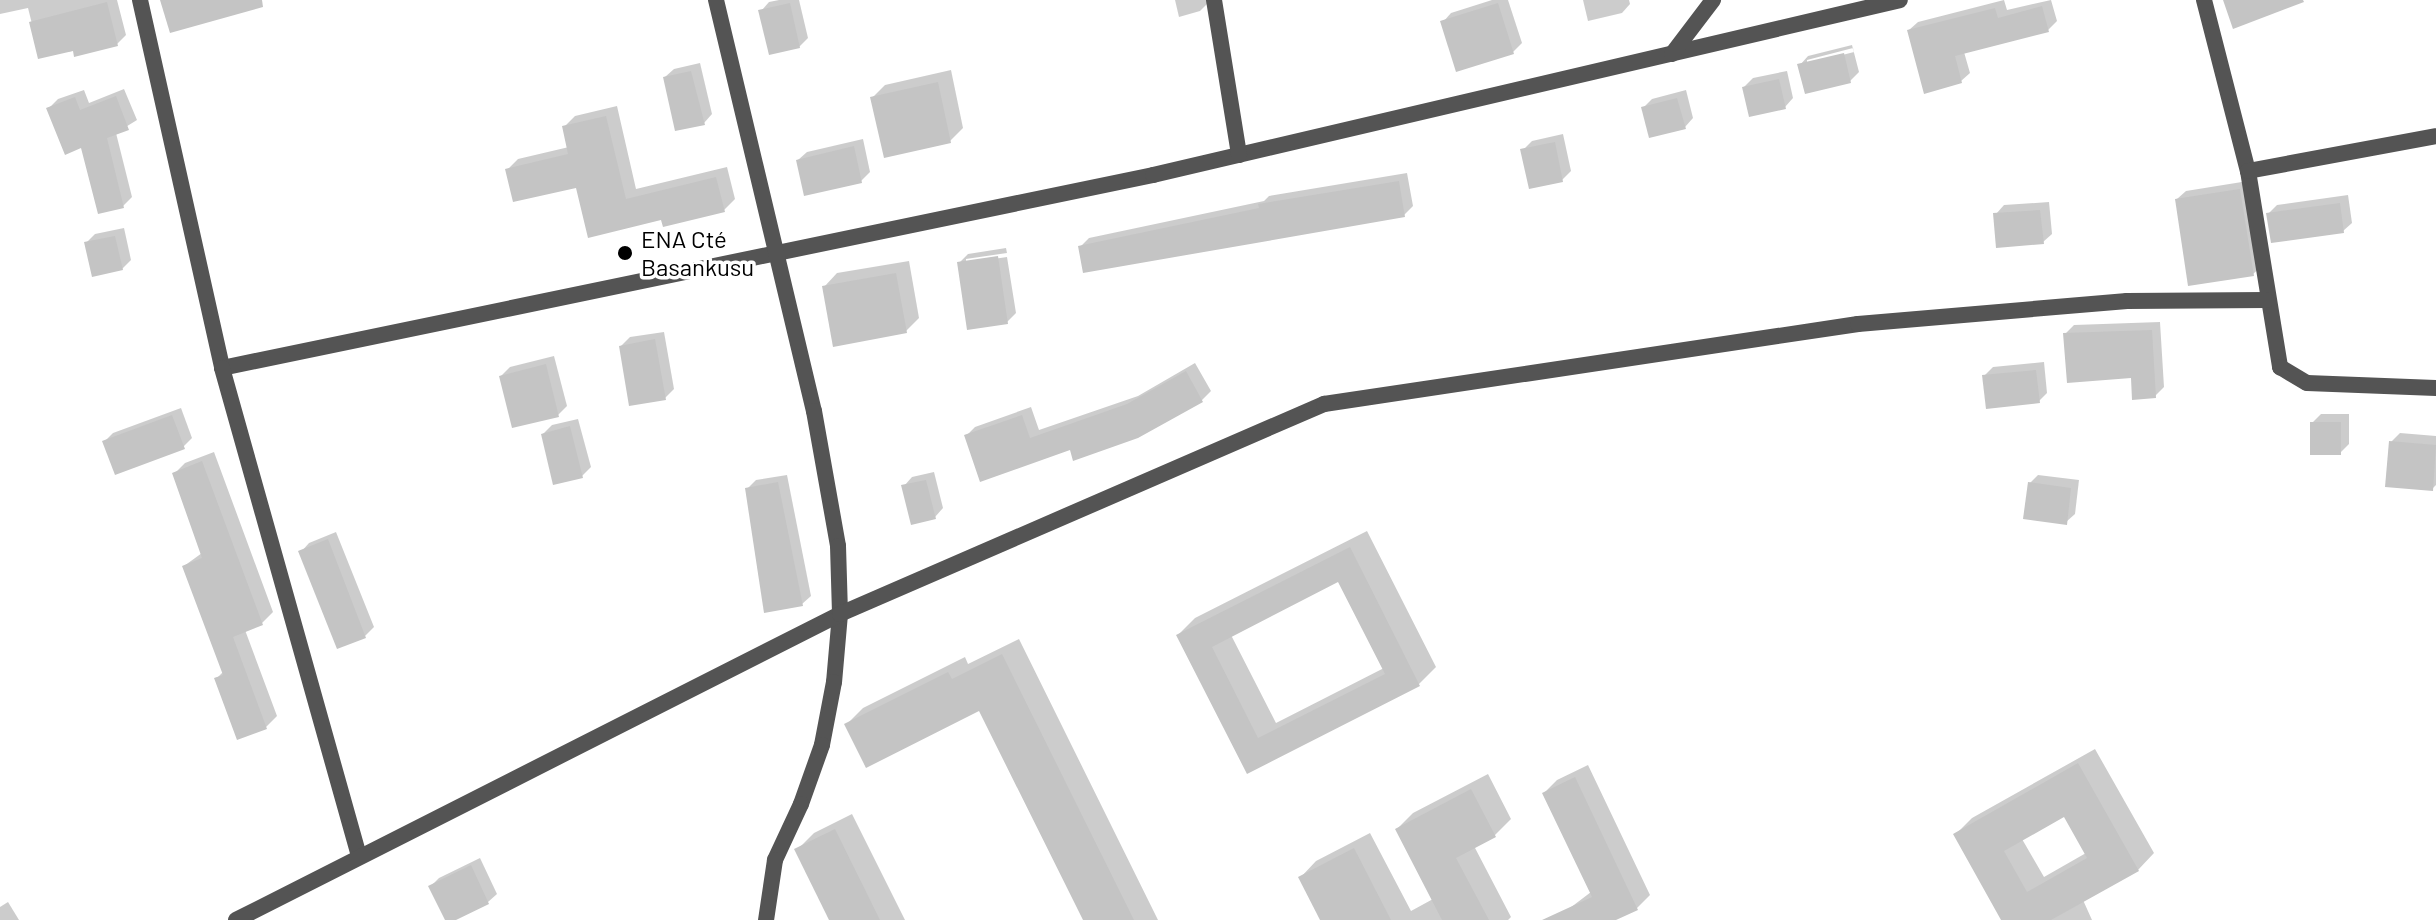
<!DOCTYPE html>
<meta charset="utf-8">
<style>
body{margin:0}
#map{position:relative;width:2436px;height:920px;overflow:hidden;background:#fff;font-family:Barlow,sans-serif}
div>[style]{position:absolute}
[style*='--x']{left:calc(var(--x)*1px);top:calc(var(--y)*1px);width:calc(var(--w)*1px);rotate:calc(var(--a)*1deg)}
.shadow>*{inset:0;background:#0003}
.building>*{inset:0;background:#c4c4c4}
.minor>*{height:16px;margin:-8px;padding:0 8px;transform-origin:8px;border-radius:8px;background:#545454}
.dots>*{width:22px;height:22px;translate:-50% -50%;box-sizing:border-box;border:4px solid #fff;border-radius:50%}
span{translate:-50% -50%;white-space:nowrap;text-align:center;line-height:1.15;-webkit-text-stroke:7px #fff;paint-order:stroke}
.poi-label{font-size:24px;color:#000}
.left{translate:0 -50%;text-align:left}
</style>
<div id="map">
<div class="shadow">
<i style="clip-path:polygon(0 0,117px 0,126px 35px,117px 44px,40px 56px,28px 8px,0 14px)"></i>
<i style="clip-path:polygon(779px 0,799px 0,808px 38px,799px 47px,761px 11px,769px 2px)"></i>
<i style="clip-path:polygon(1175px 0,1208px 0,1209px 2px,1200px 11px,1179px 17px)"></i>
<i style="clip-path:polygon(1492px 0,1508px 0,1522px 43px,1513px 52px,1443px 22px,1451px 13px)"></i>
<i style="clip-path:polygon(1583px 0,1629px 0,1630px 4px,1622px 13px,1588px 21px)"></i>
<i style="clip-path:polygon(2004px 0,2007px 10px,2051px 0,2057px 21px,2048px 30px,1964px 52px,1970px 73px,1961px 81px,1909px 30px,1918px 22px)"></i>
<i style="clip-path:polygon(evenodd,1852px 45px,1859px 72px,1850px 81px,1800px 65px,1808px 56px,1852px 45px,1853px 48px,1854px 52px,1807px 64px,1807px 60px,1853px 48px)"></i>
<i style="clip-path:polygon(700px 63px,712px 114px,704px 123px,665px 77px,674px 69px)"></i>
<i style="clip-path:polygon(951px 70px,963px 128px,950px 141px,872px 98px,885px 85px)"></i>
<i style="clip-path:polygon(1787px 71px,1793px 98px,1785px 107px,1744px 87px,1753px 78px)"></i>
<i style="clip-path:polygon(124px 89px,137px 120px,116px 133px,132px 197px,123px 206px,83px 146px,49px 108px,58px 99px,84px 90px,89px 103px)"></i>
<i style="clip-path:polygon(1686px 90px,1693px 118px,1685px 127px,1643px 108px,1652px 99px)"></i>
<i style="clip-path:polygon(617px 106px,636px 189px,727px 167px,735px 199px,724px 210px,662px 217px,578px 185px,507px 170px,518px 159px,569px 147px,564px 127px,575px 116px)"></i>
<i style="clip-path:polygon(1563px 134px,1571px 171px,1562px 180px,1523px 150px,1532px 141px)"></i>
<i style="clip-path:polygon(863px 139px,870px 172px,861px 181px,798px 160px,807px 152px)"></i>
<i style="clip-path:polygon(1407px 173px,1413px 206px,1404px 215px,1080px 247px,1089px 238px,1264px 201px,1269px 196px)"></i>
<i style="clip-path:polygon(2248px 181px,2262px 266px,2253px 274px,2177px 199px,2186px 191px)"></i>
<i style="clip-path:polygon(2348px 195px,2352px 223px,2343px 231px,2268px 214px,2277px 205px)"></i>
<i style="clip-path:polygon(2049px 202px,2052px 234px,2043px 242px,1996px 214px,2004px 205px)"></i>
<i style="clip-path:polygon(124px 228px,131px 260px,122px 269px,86px 243px,95px 234px)"></i>
<i style="clip-path:polygon(1006px 248px,1007px 253px,966px 259px,966px 263px,1007px 257px,1016px 313px,1007px 322px,959px 263px,968px 254px)"></i>
<i style="clip-path:polygon(909px 261px,919px 318px,906px 331px,824px 287px,837px 273px)"></i>
<i style="clip-path:polygon(2160px 322px,2164px 387px,2155px 396px,2133px 376px,2065px 334px,2074px 325px)"></i>
<i style="clip-path:polygon(664px 332px,674px 389px,665px 398px,621px 346px,630px 337px)"></i>
<i style="clip-path:polygon(554px 356px,567px 406px,558px 415px,501px 376px,510px 367px)"></i>
<i style="clip-path:polygon(2044px 362px,2047px 393px,2039px 401px,1984px 376px,1993px 367px)"></i>
<i style="clip-path:polygon(1195px 363px,1211px 391px,1202px 400px,1137px 437px,1071px 448px,966px 436px,975px 427px,1031px 407px,1039px 430px,1138px 396px)"></i>
<i style="clip-path:polygon(181px 408px,192px 438px,183px 447px,105px 441px,113px 433px)"></i>
<i style="clip-path:polygon(2321px 414px,2349px 414px,2349px 444px,2340px 453px,2312px 423px)"></i>
<i style="clip-path:polygon(578px 419px,591px 467px,582px 476px,543px 434px,552px 425px)"></i>
<i style="clip-path:polygon(2400px 433px,2436px 436px,2436px 485px,2432px 489px,2391px 442px)"></i>
<i style="clip-path:polygon(214px 452px,273px 612px,262px 623px,245px 630px,277px 716px,266px 727px,216px 679px,224px 671px,184px 566px,202px 553px,174px 474px,185px 463px)"></i>
<i style="clip-path:polygon(934px 472px,943px 508px,935px 517px,904px 486px,912px 477px)"></i>
<i style="clip-path:polygon(787px 475px,811px 596px,802px 604px,747px 489px,756px 480px)"></i>
<i style="clip-path:polygon(2038px 475px,2079px 480px,2075px 514px,2066px 522px,2030px 483px)"></i>
<i style="clip-path:polygon(evenodd,1367px 531px,1436px 667px,1419px 684px,1248px 771px,1178px 635px,1195px 618px,1367px 531px,1339px 580px,1384px 668px,1276px 723px,1231px 635px,1339px 580px)"></i>
<i style="clip-path:polygon(336px 532px,374px 627px,365px 636px,301px 552px,309px 543px)"></i>
<i style="clip-path:polygon(1019px 639px,1158px 920px,1086px 920px,980px 709px,847px 724px,863px 708px,965px 657px,968px 664px)"></i>
<i style="clip-path:polygon(evenodd,2095px 749px,2154px 853px,2138px 870px,2083px 900px,2092px 920px,2004px 920px,1956px 834px,1972px 818px,2095px 749px,2065px 815px,2086px 853px,2044px 877px,2022px 839px,2065px 815px)"></i>
<i style="clip-path:polygon(1588px 765px,1650px 895px,1637px 908px,1612px 920px,1570px 920px,1566px 911px,1591px 892px,1544px 793px,1557px 780px)"></i>
<i style="clip-path:polygon(1488px 774px,1511px 819px,1495px 835px,1474px 846px,1511px 917px,1508px 920px,1322px 920px,1300px 878px,1316px 861px,1370px 833px,1411px 911px,1433px 899px,1397px 829px,1413px 813px)"></i>
<i style="clip-path:polygon(852px 814px,905px 920px,832px 920px,797px 850px,814px 833px)"></i>
<i style="clip-path:polygon(480px 858px,497px 894px,488px 902px,447px 920px,431px 886px,439px 878px)"></i>
<i style="clip-path:polygon(8px 902px,19px 920px,0 920px,0 907px)"></i>
</div>
<div class="building">
<i style="clip-path:polygon(160px 0,262px 0,263px 7px,170px 33px)"></i>
<i style="clip-path:polygon(2223px 0,2303px 0,2304px 2px,2233px 29px)"></i>
<i style="clip-path:polygon(107px 2px,118px 46px,74px 57px,73px 51px,38px 59px,29px 22px)"></i>
<i style="clip-path:polygon(790px 3px,800px 48px,769px 55px,758px 10px)"></i>
<i style="clip-path:polygon(1498px 3px,1514px 54px,1456px 72px,1440px 21px)"></i>
<i style="clip-path:polygon(2042px 6px,2049px 32px,1955px 56px,1962px 83px,1924px 94px,1907px 30px,1995px 8px,1998px 18px)"></i>
<i style="clip-path:polygon(1844px 53px,1851px 83px,1805px 94px,1797px 64px)"></i>
<i style="clip-path:polygon(691px 71px,705px 125px,675px 131px,663px 77px)"></i>
<i style="clip-path:polygon(1779px 79px,1786px 109px,1749px 117px,1742px 87px)"></i>
<i style="clip-path:polygon(938px 82px,951px 143px,884px 158px,870px 97px)"></i>
<i style="clip-path:polygon(116px 96px,129px 130px,107px 138px,124px 208px,98px 214px,81px 148px,65px 155px,46px 108px,75px 97px,80px 110px)"></i>
<i style="clip-path:polygon(1677px 98px,1686px 129px,1649px 138px,1641px 107px)"></i>
<i style="clip-path:polygon(606px 116px,626px 199px,716px 177px,725px 212px,663px 227px,661px 220px,588px 238px,576px 188px,513px 202px,505px 169px,568px 154px,562px 126px)"></i>
<i style="clip-path:polygon(1555px 142px,1563px 182px,1529px 189px,1520px 149px)"></i>
<i style="clip-path:polygon(854px 146px,862px 183px,804px 196px,796px 160px)"></i>
<i style="clip-path:polygon(1399px 181px,1405px 217px,1083px 273px,1078px 246px,1259px 208px,1258px 204px)"></i>
<i style="clip-path:polygon(2240px 189px,2254px 276px,2188px 286px,2175px 199px)"></i>
<i style="clip-path:polygon(2340px 203px,2344px 233px,2271px 243px,2266px 213px)"></i>
<i style="clip-path:polygon(2040px 210px,2044px 244px,1996px 248px,1993px 213px)"></i>
<i style="clip-path:polygon(115px 236px,123px 270px,92px 277px,84px 242px)"></i>
<i style="clip-path:polygon(998px 256px,1008px 324px,967px 330px,957px 262px)"></i>
<i style="clip-path:polygon(896px 273px,907px 333px,833px 347px,822px 286px)"></i>
<i style="clip-path:polygon(2152px 330px,2156px 398px,2132px 400px,2131px 378px,2067px 383px,2063px 333px)"></i>
<i style="clip-path:polygon(655px 339px,666px 400px,629px 406px,619px 346px)"></i>
<i style="clip-path:polygon(546px 364px,559px 417px,512px 428px,499px 376px)"></i>
<i style="clip-path:polygon(2036px 370px,2040px 403px,1986px 409px,1982px 375px)"></i>
<i style="clip-path:polygon(1186px 371px,1203px 402px,1138px 438px,1073px 461px,1070px 450px,980px 482px,964px 435px,1022px 415px,1030px 438px,1127px 404px)"></i>
<i style="clip-path:polygon(172px 415px,185px 449px,115px 475px,102px 441px)"></i>
<i style="clip-path:polygon(2310px 422px,2341px 422px,2341px 455px,2310px 455px)"></i>
<i style="clip-path:polygon(570px 426px,583px 478px,553px 485px,541px 434px)"></i>
<i style="clip-path:polygon(2389px 441px,2436px 445px,2433px 491px,2385px 487px)"></i>
<i style="clip-path:polygon(202px 461px,263px 625px,233px 637px,267px 729px,237px 740px,214px 678px,223px 675px,182px 566px,202px 558px,172px 473px)"></i>
<i style="clip-path:polygon(926px 480px,936px 519px,911px 525px,901px 485px)"></i>
<i style="clip-path:polygon(778px 482px,803px 606px,764px 613px,745px 488px)"></i>
<i style="clip-path:polygon(2028px 482px,2071px 488px,2067px 525px,2023px 519px)"></i>
<i style="clip-path:polygon(328px 539px,366px 638px,337px 649px,298px 551px)"></i>
<i style="clip-path:polygon(evenodd,1350px 547px,1420px 686px,1247px 774px,1176px 635px,1350px 547px,1338px 582px,1385px 674px,1258px 738px,1212px 647px,1338px 582px)"></i>
<i style="clip-path:polygon(1002px 654px,1134px 920px,1083px 920px,979px 711px,866px 768px,844px 724px,948px 672px,952px 679px)"></i>
<i style="clip-path:polygon(evenodd,2078px 763px,2139px 871px,2051px 920px,2001px 920px,1953px 834px,2078px 763px,2064px 817px,2087px 858px,2027px 892px,2004px 851px,2064px 817px)"></i>
<i style="clip-path:polygon(1575px 777px,1638px 910px,1616px 920px,1542px 920px,1592px 897px,1542px 793px)"></i>
<i style="clip-path:polygon(1471px 789px,1496px 837px,1456px 858px,1489px 920px,1442px 920px,1395px 829px)"></i>
<i style="clip-path:polygon(835px 829px,880px 920px,829px 920px,794px 849px)"></i>
<i style="clip-path:polygon(1354px 848px,1391px 920px,1320px 920px,1298px 877px)"></i>
<i style="clip-path:polygon(471px 865px,489px 904px,456px 920px,445px 920px,428px 886px)"></i>
</div>
<div class="minor">
<i style="--x:140;--y:0;--w:377;--a:77.4"></i>
<i style="--x:222;--y:368;--w:951;--a:-11.71"></i>
<i style="--x:1153;--y:175;--w:767;--a:-13.18"></i>
<i style="--x:716;--y:0;--w:423;--a:76.6"></i>
<i style="--x:814;--y:411;--w:137;--a:79.9"></i>
<i style="--x:838;--y:546;--w:68;--a:88.3"></i>
<i style="--x:840;--y:614;--w:68;--a:95"></i>
<i style="--x:834;--y:682;--w:64;--a:100.8"></i>
<i style="--x:822;--y:745;--w:63;--a:109.6"></i>
<i style="--x:801;--y:804;--w:62;--a:114.9"></i>
<i style="--x:775;--y:860;--w:61;--a:98.5"></i>
<i style="--x:1214;--y:0;--w:157;--a:80.8"></i>
<i style="--x:2204;--y:0;--w:177;--a:75.6"></i>
<i style="--x:2248;--y:171;--w:199;--a:80.7"></i>
<i style="--x:2280;--y:367;--w:31;--a:31"></i>
<i style="--x:2307;--y:383;--w:129;--a:2.2"></i>
<i style="--x:1672;--y:54;--w:68;--a:-52.8"></i>
<i style="--x:2248;--y:171;--w:191;--a:-10.5"></i>
<i style="--x:222;--y:368;--w:507;--a:74.32"></i>
<i style="--x:236;--y:920;--w:677;--a:-26.87"></i>
<i style="--x:840;--y:614;--w:528;--a:-23.46"></i>
<i style="--x:1324;--y:404;--w:540;--a:-8.52"></i>
<i style="--x:1858;--y:324;--w:270;--a:-4.9"></i>
<i style="--x:2127;--y:301;--w:139;--a:-0.4"></i>
</div>
<div class="dots">
<i style="left:625px;top:253px;background:#000"></i>
</div>
<div class="poi-label">
<span class="left" style="left:641px;top:253px">ENA Cté<br>Basankusu</span>
</div>
</div>
